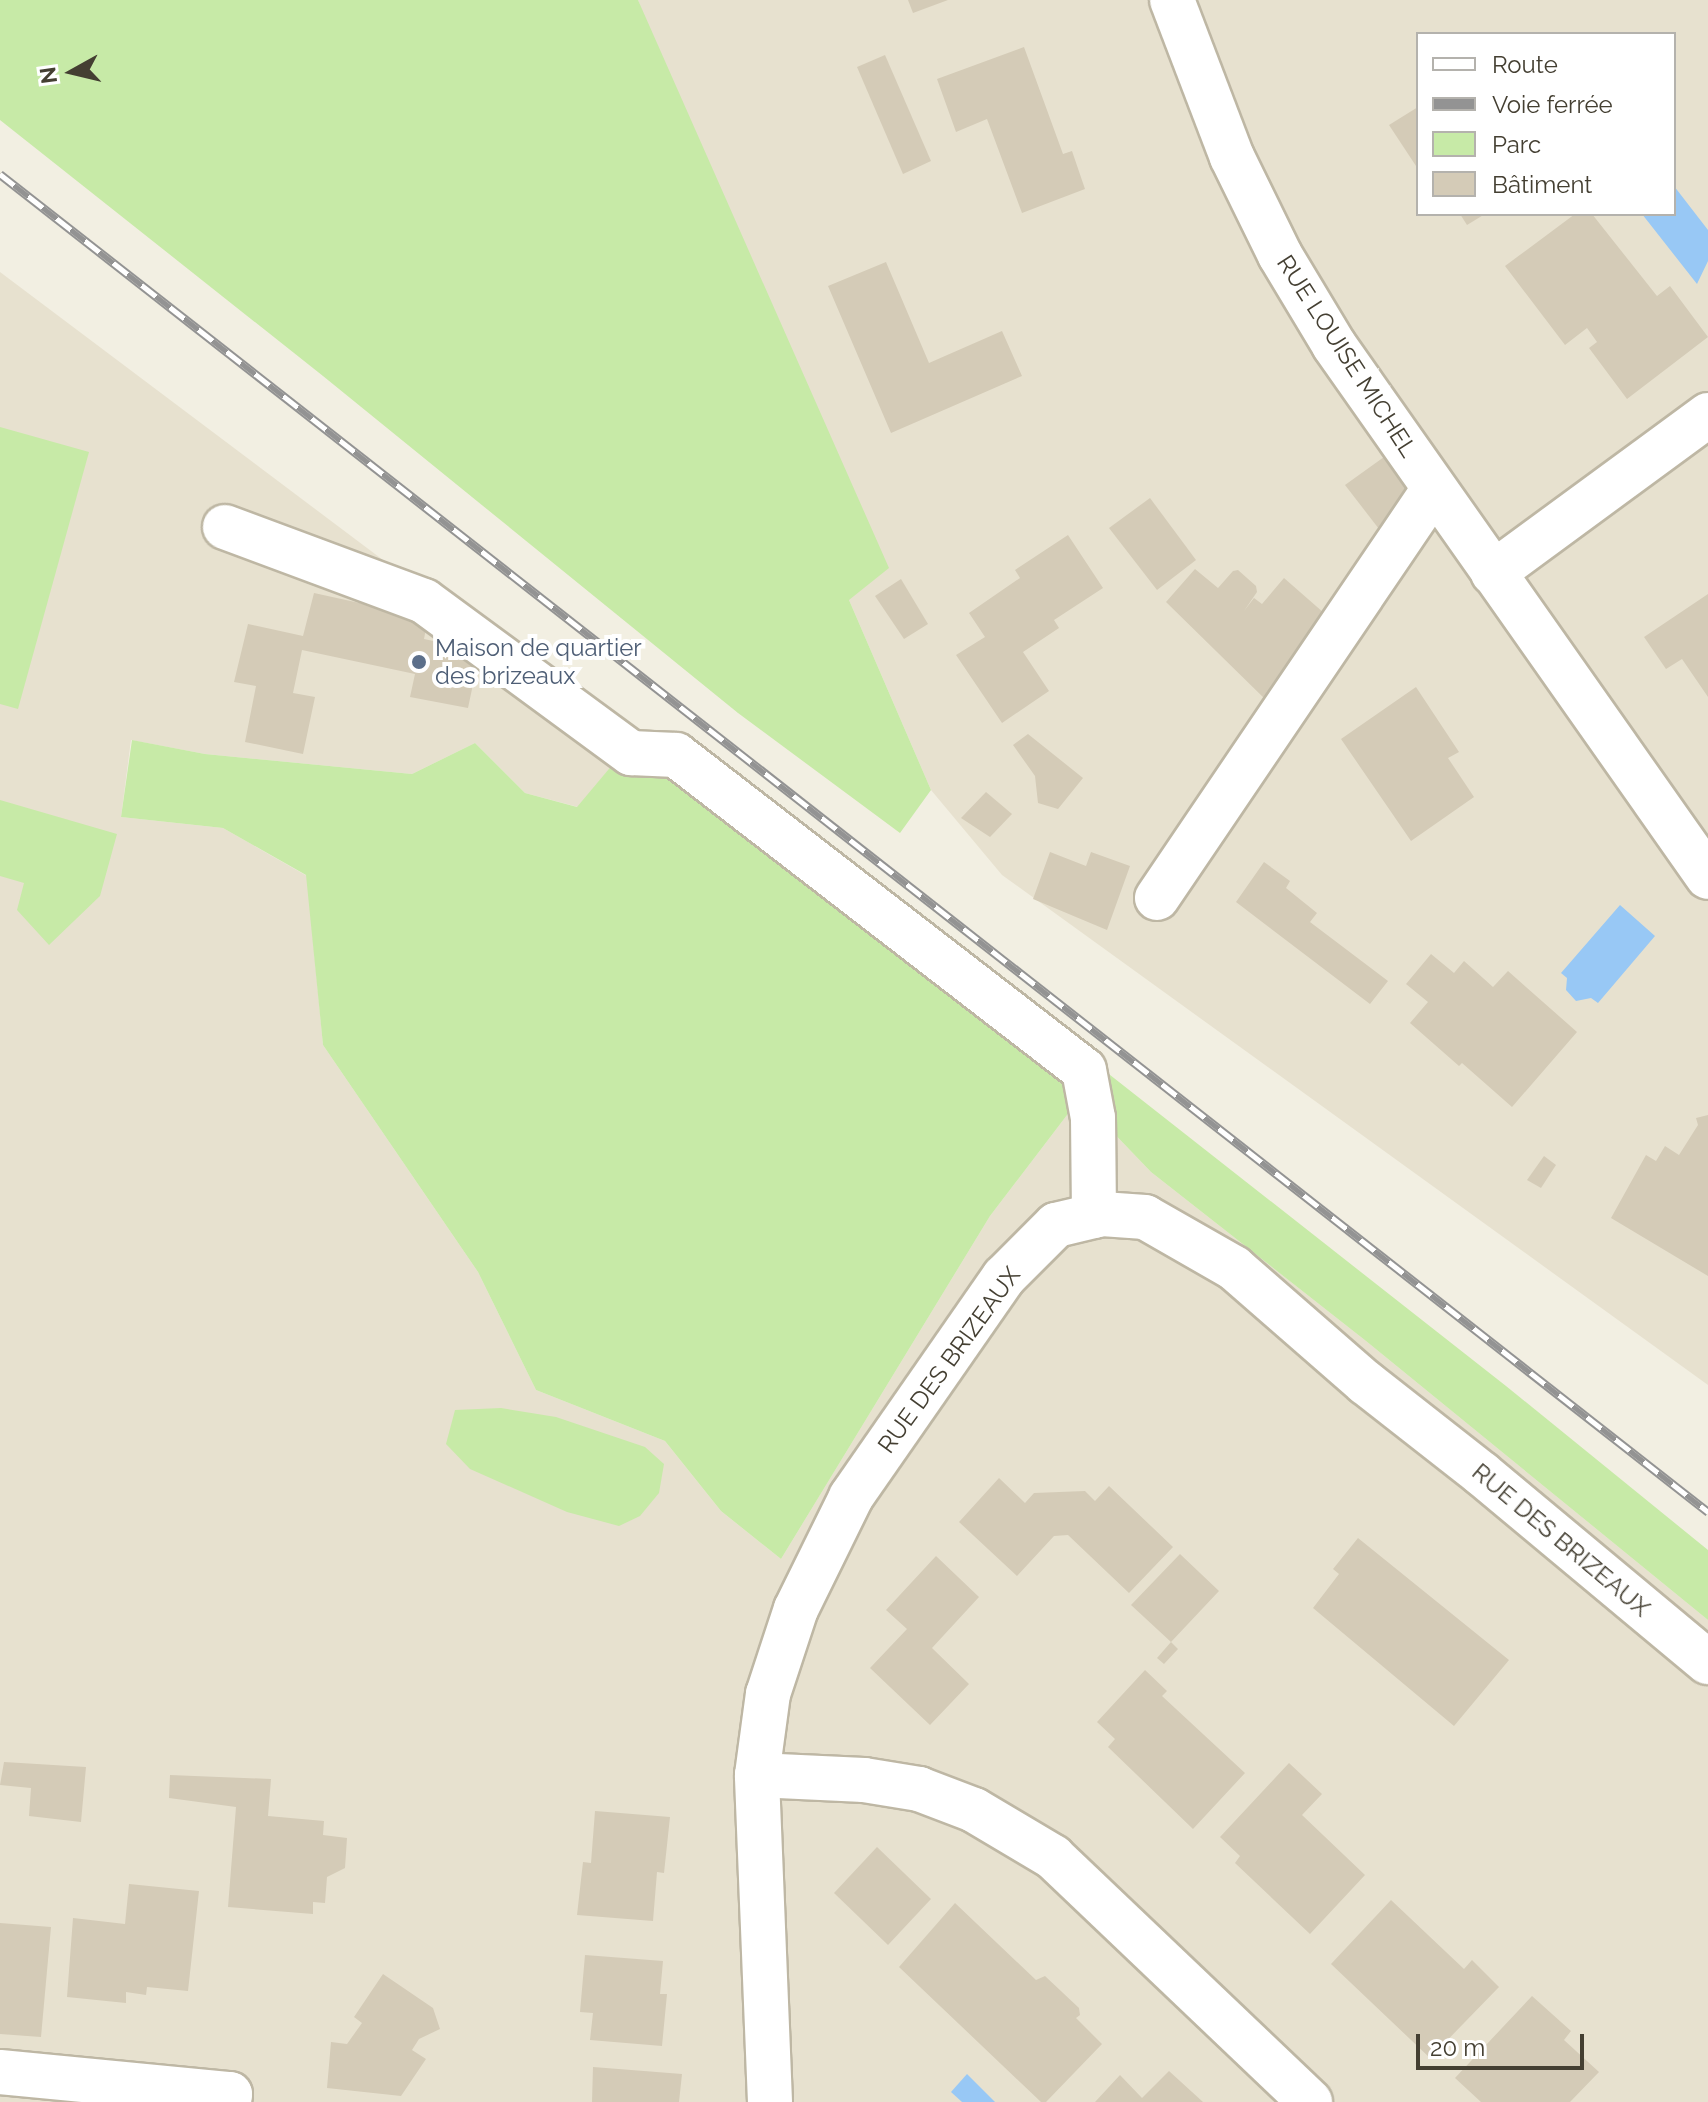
<!DOCTYPE html>
<meta charset="utf-8">
<style>
body{margin:0}
#map{position:relative;width:1708px;height:2102px;overflow:hidden;background:#f2efe2;font-family:Raleway,sans-serif}
div>[style]{position:absolute}
[style*='--x']{left:calc(var(--x)*1px);top:calc(var(--y)*1px);width:calc(var(--w)*1px);rotate:calc(var(--a)*1deg)}
.residential>*{inset:0;background:#e7e1cf}
.green>*{inset:0;background:#c7eaa7}
.water>*{inset:0;background:#98c8f5}
.building>*{inset:0;background:#d4cbb7}
.roads{filter:drop-shadow(2px 0 #beb7a4) drop-shadow(-2px 0 #beb7a4) drop-shadow(0 2px #beb7a4) drop-shadow(0 -2px #beb7a4)}
.minor>*{height:44px;margin:-22px;padding:0 22px;transform-origin:22px;border-radius:22px;background:#fff}
.rail>*{height:9px;margin-top:-4.5px;transform-origin:0;background:repeating-linear-gradient(90deg,#fff 0 18px,#939393 0 36px);box-sizing:border-box;border-block:2px solid #939393}
.dots>*{width:22px;height:22px;translate:-50% -50%;box-sizing:border-box;border:4px solid #fff;border-radius:50%}
span{translate:-50% -50%;white-space:nowrap;text-align:center;line-height:1.15;-webkit-text-stroke:8px #fff;paint-order:stroke}
.street-label{font-size:24px;color:#443f32}
.service-label{font-size:24px;color:#4e5e75}
.left{translate:0 -50%;text-align:left}
.legend{position:absolute;left:1416px;top:32px;width:260px;height:184px;box-sizing:border-box;background:#fff;border:2px solid #b4b2ad;margin:0;padding:10px 14px;list-style:none;font-size:24px;color:#443f32}
.legend li{display:flex;align-items:center;gap:16px;height:40px}
.legend b{width:40px;border:2px solid #b4b2ad}
.north{position:absolute;left:32px;top:32px;width:80px;height:80px;-webkit-text-stroke:6px #fff;paint-order:stroke;rotate:262deg;font-size:22px;font-weight:700;line-height:32px;text-align:center;color:#443f32}
.north::after{content:'';display:block;margin:auto;width:28px;height:36px;background:#443f32;clip-path:polygon(50% 0,100% 100%,50% 72%,0 100%)}
.scale{position:absolute;left:1416px;top:2034px;width:168px;height:36px;box-sizing:border-box;border:4px solid #443f32;border-top:0;padding-left:10px;font-size:24px;line-height:28px;white-space:nowrap;color:#443f32;-webkit-text-stroke:6px #fff;paint-order:stroke}
</style>
<div id="map">
<div class="residential">
<i style="clip-path:polygon(evenodd,638px 0,1708px 0,1708px 1385px,1002px 875px,931px 790px,849px 600px,638px 0,1418px 34px,1674px 34px,1674px 214px,1418px 214px,1418px 34px)"></i>
<i style="clip-path:polygon(0 272px,629px 745px,578px 807px,525px 793px,475px 743px,412px 774px,205px 754px,131px 740px,121px 817px,223px 828px,307px 876px,323px 1045px,478px 1272px,536px 1390px,665px 1441px,721px 1511px,781px 1559px,990px 1216px,1080px 1098px,1151px 1172px,1366px 1341px,1708px 1620px,1708px 2102px,0 2102px)"></i>
</div>
<div class="green">
<i style="clip-path:polygon(0 0,638px 0,889px 568px,849px 600px,931px 790px,900px 833px,738px 713px,323px 376px,0 120px)"></i>
<i style="clip-path:polygon(0 427px,89px 452px,18px 709px,0 704px)"></i>
<i style="clip-path:polygon(132px 740px,205px 754px,412px 774px,475px 743px,525px 793px,577px 807px,629px 745px,1049px 1027px,1506px 1386px,1708px 1550px,1708px 1620px,1366px 1341px,1151px 1172px,1080px 1098px,990px 1216px,781px 1559px,721px 1511px,665px 1441px,536px 1390px,478px 1272px,323px 1045px,306px 875px,223px 828px,121px 817px)"></i>
<i style="clip-path:polygon(0 800px,117px 834px,100px 896px,49px 945px,17px 910px,24px 883px,0 876px)"></i>
<i style="clip-path:polygon(501px 1408px,556px 1417px,645px 1447px,664px 1464px,659px 1493px,640px 1516px,619px 1526px,567px 1512px,470px 1469px,446px 1444px,455px 1410px)"></i>
</div>
<div class="water">
<i style="clip-path:polygon(1674px 186px,1708px 230px,1708px 261px,1697px 284px,1642px 214px,1674px 214px)"></i>
<i style="clip-path:polygon(1620px 905px,1655px 936px,1598px 1003px,1591px 998px,1576px 1001px,1566px 990px,1567px 978px,1561px 973px)"></i>
<i style="clip-path:polygon(967px 2074px,995px 2102px,962px 2102px,951px 2092px)"></i>
</div>
<div class="building">
<i style="clip-path:polygon(908px 0,948px 0,913px 13px)"></i>
<i style="clip-path:polygon(1024px 47px,1063px 154px,1072px 151px,1085px 189px,1022px 213px,987px 119px,956px 132px,937px 79px)"></i>
<i style="clip-path:polygon(885px 55px,931px 161px,903px 174px,857px 67px)"></i>
<i style="clip-path:polygon(1418px 107px,1418px 169px,1389px 125px)"></i>
<i style="clip-path:polygon(1460px 214px,1485px 214px,1467px 225px)"></i>
<i style="clip-path:polygon(1575px 214px,1592px 214px,1657px 296px,1670px 286px,1708px 337px,1627px 399px,1589px 348px,1597px 342px,1587px 328px,1565px 345px,1505px 266px)"></i>
<i style="clip-path:polygon(886px 262px,929px 363px,1002px 331px,1022px 376px,891px 433px,828px 286px)"></i>
<i style="clip-path:polygon(1384px 457px,1406px 487px,1379px 529px,1345px 485px)"></i>
<i style="clip-path:polygon(1150px 498px,1196px 560px,1157px 590px,1109px 528px)"></i>
<i style="clip-path:polygon(1068px 535px,1103px 588px,1054px 620px,1059px 628px,1023px 652px,1049px 691px,1002px 723px,956px 655px,985px 637px,969px 613px,1020px 578px,1015px 570px)"></i>
<i style="clip-path:polygon(1195px 569px,1218px 588px,1233px 571px,1238px 570px,1256px 586px,1257px 592px,1244px 611px,1254px 598px,1262px 604px,1284px 578px,1324px 613px,1267px 701px,1166px 602px)"></i>
<i style="clip-path:polygon(901px 579px,928px 624px,904px 639px,875px 596px)"></i>
<i style="clip-path:polygon(314px 593px,428px 618px,424px 639px,480px 651px,468px 708px,410px 697px,415px 674px,302px 650px,293px 693px,315px 697px,303px 754px,245px 742px,256px 686px,234px 682px,248px 624px,303px 636px)"></i>
<i style="clip-path:polygon(1708px 594px,1708px 697px,1682px 659px,1666px 669px,1644px 637px)"></i>
<i style="clip-path:polygon(1416px 687px,1459px 752px,1448px 758px,1474px 797px,1411px 841px,1341px 739px)"></i>
<i style="clip-path:polygon(1028px 734px,1083px 778px,1058px 809px,1038px 803px,1035px 776px,1013px 745px)"></i>
<i style="clip-path:polygon(986px 792px,1012px 814px,990px 837px,961px 818px)"></i>
<i style="clip-path:polygon(1050px 852px,1086px 866px,1091px 852px,1130px 866px,1107px 930px,1033px 899px)"></i>
<i style="clip-path:polygon(1264px 862px,1290px 881px,1286px 888px,1317px 913px,1310px 922px,1388px 981px,1370px 1004px,1236px 902px)"></i>
<i style="clip-path:polygon(1431px 954px,1454px 973px,1464px 961px,1493px 987px,1508px 971px,1577px 1032px,1512px 1107px,1462px 1063px,1459px 1066px,1410px 1023px,1428px 1002px,1406px 984px)"></i>
<i style="clip-path:polygon(1708px 1115px,1708px 1276px,1611px 1218px,1646px 1155px,1656px 1161px,1665px 1146px,1679px 1155px,1698px 1125px,1696px 1118px)"></i>
<i style="clip-path:polygon(1544px 1156px,1556px 1165px,1541px 1188px,1527px 1180px)"></i>
<i style="clip-path:polygon(999px 1478px,1025px 1503px,1034px 1493px,1085px 1491px,1095px 1501px,1109px 1486px,1173px 1547px,1129px 1593px,1068px 1535px,1054px 1536px,1017px 1576px,959px 1522px)"></i>
<i style="clip-path:polygon(1358px 1538px,1509px 1660px,1454px 1726px,1313px 1608px,1339px 1574px,1333px 1569px)"></i>
<i style="clip-path:polygon(1180px 1554px,1219px 1591px,1171px 1642px,1178px 1649px,1164px 1664px,1157px 1658px,1171px 1642px,1131px 1605px)"></i>
<i style="clip-path:polygon(936px 1556px,979px 1597px,932px 1648px,969px 1684px,930px 1725px,870px 1668px,907px 1629px,886px 1610px)"></i>
<i style="clip-path:polygon(1145px 1670px,1167px 1691px,1162px 1696px,1245px 1773px,1193px 1829px,1108px 1747px,1115px 1739px,1097px 1722px)"></i>
<i style="clip-path:polygon(4px 1762px,86px 1767px,81px 1822px,29px 1816px,31px 1788px,0 1785px)"></i>
<i style="clip-path:polygon(1289px 1763px,1322px 1794px,1302px 1815px,1365px 1875px,1310px 1934px,1235px 1863px,1240px 1856px,1220px 1837px)"></i>
<i style="clip-path:polygon(170px 1775px,271px 1779px,268px 1816px,324px 1821px,323px 1835px,347px 1838px,345px 1868px,327px 1877px,325px 1903px,313px 1902px,313px 1914px,228px 1907px,236px 1807px,169px 1798px)"></i>
<i style="clip-path:polygon(595px 1811px,670px 1817px,664px 1873px,657px 1872px,653px 1921px,577px 1915px,583px 1862px,591px 1863px)"></i>
<i style="clip-path:polygon(877px 1847px,931px 1899px,888px 1945px,834px 1893px)"></i>
<i style="clip-path:polygon(129px 1884px,199px 1891px,188px 1991px,147px 1987px,146px 1995px,126px 1992px,126px 2003px,67px 1997px,73px 1918px,125px 1924px)"></i>
<i style="clip-path:polygon(1391px 1900px,1464px 1969px,1472px 1960px,1499px 1987px,1430px 2058px,1331px 1964px)"></i>
<i style="clip-path:polygon(955px 1903px,1036px 1980px,1045px 1976px,1079px 2008px,1080px 2015px,1076px 2018px,1102px 2044px,1046px 2102px,1041px 2102px,899px 1967px)"></i>
<i style="clip-path:polygon(0 1923px,51px 1927px,41px 2037px,0 2034px)"></i>
<i style="clip-path:polygon(585px 1955px,663px 1961px,660px 1994px,667px 1994px,662px 2046px,590px 2040px,593px 2013px,580px 2012px)"></i>
<i style="clip-path:polygon(383px 1974px,433px 2008px,440px 2029px,419px 2039px,412px 2050px,426px 2059px,401px 2096px,327px 2088px,331px 2042px,347px 2044px,362px 2023px,354px 2017px)"></i>
<i style="clip-path:polygon(1532px 1996px,1571px 2031px,1564px 2040px,1599px 2072px,1570px 2102px,1481px 2102px,1455px 2078px)"></i>
<i style="clip-path:polygon(593px 2067px,682px 2074px,679px 2102px,592px 2102px)"></i>
<i style="clip-path:polygon(1169px 2071px,1203px 2102px,1095px 2102px,1120px 2075px,1142px 2098px)"></i>
</div>
<div class="roads">
<div class="minor">
<i style="--x:1172;--y:0;--w:168;--a:69.1"></i>
<i style="--x:1232;--y:157;--w:109;--a:63.9"></i>
<i style="--x:1280;--y:255;--w:105;--a:59"></i>
<i style="--x:1334;--y:345;--w:650;--a:54.89"></i>
<i style="--x:225;--y:527;--w:212;--a:20.4"></i>
<i style="--x:424;--y:601;--w:257;--a:36.3"></i>
<i style="--x:631;--y:753;--w:45;--a:2.5"></i>
<i style="--x:676;--y:755;--w:515;--a:37.67"></i>
<i style="--x:1084;--y:1070;--w:49;--a:79.4"></i>
<i style="--x:1093;--y:1118;--w:98;--a:89.4"></i>
<i style="--x:1493;--y:573;--w:267;--a:-36.3"></i>
<i style="--x:1157;--y:898;--w:494;--a:-55.9"></i>
<i style="--x:757;--y:1775;--w:107;--a:2.7"></i>
<i style="--x:864;--y:1780;--w:56;--a:9.3"></i>
<i style="--x:919;--y:1789;--w:59;--a:20.9"></i>
<i style="--x:974;--y:1810;--w:92;--a:30.7"></i>
<i style="--x:1053;--y:1857;--w:355;--a:43.6"></i>
<i style="--x:0;--y:2072;--w:231;--a:5.5"></i>
<i style="--x:230;--y:2094;--w:8;--a:97"></i>
<i style="--x:770;--y:2102;--w:327;--a:-92.3"></i>
<i style="--x:757;--y:1775;--w:82;--a:-82.3"></i>
<i style="--x:768;--y:1694;--w:89;--a:-71.8"></i>
<i style="--x:796;--y:1609;--w:125;--a:-63.8"></i>
<i style="--x:851;--y:1497;--w:268;--a:-55.2"></i>
<i style="--x:1004;--y:1277;--w:74;--a:-45"></i>
<i style="--x:1056;--y:1225;--w:47;--a:-13.4"></i>
<i style="--x:1102;--y:1214;--w:43;--a:4"></i>
<i style="--x:1145;--y:1217;--w:103;--a:29.8"></i>
<i style="--x:1234;--y:1268;--w:175;--a:41.1"></i>
<i style="--x:1366;--y:1383;--w:147;--a:38.1"></i>
<i style="--x:1482;--y:1474;--w:294;--a:39.8"></i>
</div>
</div>
<div class="rail">
<i style="--x:0;--y:174;--w:2170;--a:38.07"></i>
</div>
<div class="dots">
<i style="left:419px;top:662px;background:#5c6f8a"></i>
</div>
<div class="street-label">
<span style="left:1347px;top:356px;rotate:57deg">RUE LOUISE MICHEL</span>
<span style="left:949px;top:1360px;rotate:-54deg">RUE DES BRIZEAUX</span>
<span style="left:1561px;top:1540px;rotate:40deg">RUE DES BRIZEAUX</span>
</div>
<div class="service-label">
<span class="left" style="left:435px;top:662px">Maison de quartier<br>des brizeaux</span>
</div>
<ul class="legend">
<li><b style="height:10px;background:#fff"></b>Route</li>
<li><b style="height:10px;background:#939393"></b>Voie ferrée</li>
<li><b style="height:22px;background:#c7eaa7"></b>Parc</li>
<li><b style="height:22px;background:#d4cbb7"></b>Bâtiment</li>
</ul>
<div class="north">N</div>
<div class="scale">20 m</div>
</div>
